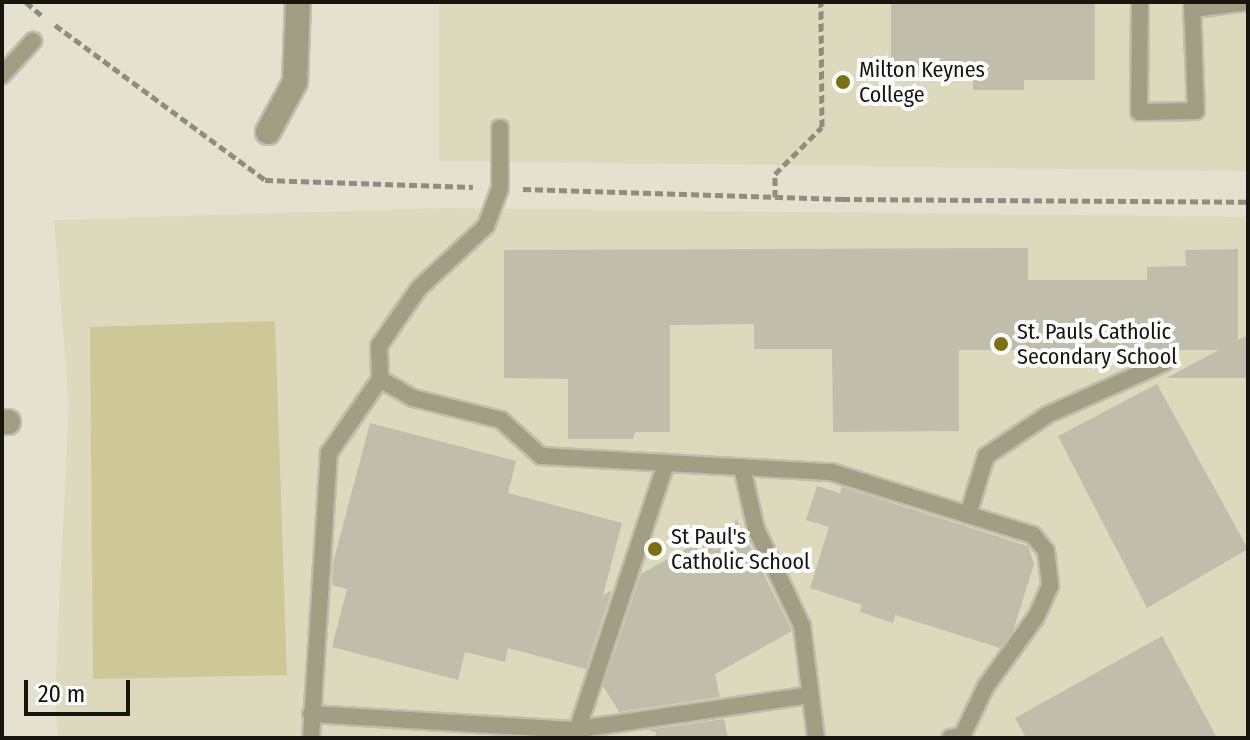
<!DOCTYPE html>
<style>
body{margin:0}
#map{position:relative;width:1250px;height:740px;overflow:hidden;background:#e4e2ce;font-family:"Fira Sans Condensed",sans-serif}
div>[style]{position:absolute}
[style*='--x']{left:calc(var(--x)*1px);top:calc(var(--y)*1px);width:calc(var(--w)*1px);rotate:calc(var(--a)*1deg)}
.built>*{inset:0;background:#dcd9bd}
.green>*{inset:0;background:#cec896}
.building>*{inset:0;background:#c0bdaa}
.path>*{height:5px;margin-top:-2.5px;transform-origin:0;background:repeating-linear-gradient(90deg,#8f8d7f 0 8px,transparent 0 12px)}
.roads{filter:drop-shadow(2px 0 #bfbdab) drop-shadow(-2px 0 #bfbdab) drop-shadow(0 2px #bfbdab) drop-shadow(0 -2px #bfbdab)}
.lane>*{height:16px;margin:-8px;padding:0 8px;transform-origin:8px;border-radius:8px;background:#a19e83}
.street>*{height:24px;margin:-12px;padding:0 12px;transform-origin:12px;border-radius:12px;background:#a19e83}
.dots>*{width:22px;height:22px;translate:-50% -50%;box-sizing:border-box;border:4px solid #fff;border-radius:50%}
span{translate:-50% -50%;white-space:nowrap;text-align:center;line-height:1.15;-webkit-text-stroke:8px #fff;paint-order:stroke}
.poi-label{font-size:22px;color:#16150e}
.left{translate:0 -50%;text-align:left}
.frame{position:absolute;inset:0;border:4px solid #16150e;pointer-events:none}
.scale{position:absolute;left:24px;top:680px;width:106px;height:36px;box-sizing:border-box;border:4px solid #16150e;border-top:0;padding-left:10px;font-size:24px;line-height:28px;white-space:nowrap;color:#16150e;-webkit-text-stroke:6px #fff;paint-order:stroke}
</style>
<div id="map">
<div class="built">
<i style="clip-path:polygon(439px 2px,1248px 2px,1248px 171px,439px 161px)"></i>
<i style="clip-path:polygon(445px 208px,1248px 217px,1248px 738px,58px 738px,55px 694px,69px 404px,54px 220px)"></i>
</div>
<div class="green">
<i style="clip-path:polygon(275px 321px,287px 675px,93px 679px,90px 327px)"></i>
</div>
<div class="building">
<i style="clip-path:polygon(891px 2px,1095px 2px,1095px 80px,1024px 80px,1024px 90px,973px 90px,973px 78px,891px 78px)"></i>
<i style="clip-path:polygon(1028px 248px,1028px 280px,1147px 280px,1147px 267px,1186px 266px,1185px 250px,1238px 249px,1238px 340px,1248px 335px,1248px 378px,1166px 378px,1219px 350px,959px 350px,959px 431px,833px 432px,832px 349px,754px 349px,754px 324px,670px 325px,670px 432px,635px 432px,633px 439px,568px 439px,568px 379px,504px 378px,504px 250px)"></i>
<i style="clip-path:polygon(1157px 384px,1248px 549px,1147px 608px,1058px 436px)"></i>
<i style="clip-path:polygon(370px 423px,516px 461px,508px 493px,622px 523px,603px 595px,612px 590px,586px 669px,508px 648px,505px 662px,465px 652px,458px 680px,332px 647px,347px 589px,332px 585px,333px 563px)"></i>
<i style="clip-path:polygon(817px 486px,840px 493px,842px 487px,1028px 546px,1034px 564px,1013px 631px,1000px 648px,895px 615px,893px 623px,860px 612px,862px 605px,810px 588px,829px 527px,806px 520px)"></i>
<i style="clip-path:polygon(737px 520px,792px 631px,715px 674px,720px 697px,619px 712px,603px 686px,641px 574px)"></i>
<i style="clip-path:polygon(1162px 636px,1217px 738px,1026px 738px,1015px 718px)"></i>
<i style="clip-path:polygon(724px 719px,728px 738px,655px 738px,656px 732px,647px 730px)"></i>
</div>
<div class="path">
<i style="--x:26;--y:2;--w:23;--a:41"></i>
<i style="--x:55;--y:25;--w:261;--a:36.4"></i>
<i style="--x:265;--y:180;--w:208;--a:1.9"></i>
<i style="--x:523;--y:189;--w:319;--a:1.8"></i>
<i style="--x:842;--y:199;--w:406;--a:0.4"></i>
<i style="--x:775;--y:197;--w:23;--a:-90"></i>
<i style="--x:775;--y:174;--w:66;--a:-45"></i>
<i style="--x:822;--y:127;--w:125;--a:-90.5"></i>
</div>
<div class="roads">
<div class="lane">
<i style="--x:1140;--y:2;--w:110;--a:90.5"></i>
<i style="--x:1139;--y:112;--w:57;--a:-1"></i>
<i style="--x:1196;--y:111;--w:109;--a:-92.1"></i>
<i style="--x:1193;--y:9;--w:55;--a:-7.3"></i>
<i style="--x:2;--y:75;--w:46;--a:-47.6"></i>
<i style="--x:500;--y:128;--w:60;--a:90"></i>
<i style="--x:500;--y:188;--w:40;--a:110.2"></i>
<i style="--x:486;--y:226;--w:91;--a:137.2"></i>
<i style="--x:419;--y:288;--w:70;--a:124.6"></i>
<i style="--x:379;--y:346;--w:33;--a:88"></i>
<i style="--x:380;--y:379;--w:38;--a:30"></i>
<i style="--x:413;--y:398;--w:91;--a:14"></i>
<i style="--x:501;--y:420;--w:54;--a:42"></i>
<i style="--x:541;--y:456;--w:290;--a:3.2"></i>
<i style="--x:831;--y:472;--w:212;--a:17.3"></i>
<i style="--x:1033;--y:535;--w:21;--a:51"></i>
<i style="--x:1046;--y:551;--w:35;--a:83"></i>
<i style="--x:1050;--y:586;--w:34;--a:114"></i>
<i style="--x:1036;--y:617;--w:85;--a:125.9"></i>
<i style="--x:986;--y:686;--w:55;--a:115.6"></i>
<i style="--x:962;--y:736;--w:12;--a:171"></i>
<i style="--x:742;--y:467;--w:64;--a:77.3"></i>
<i style="--x:756;--y:529;--w:107;--a:64.6"></i>
<i style="--x:802;--y:626;--w:113;--a:82.9"></i>
<i style="--x:968;--y:515;--w:62;--a:-73"></i>
<i style="--x:986;--y:456;--w:73;--a:-33.9"></i>
<i style="--x:1047;--y:415;--w:128;--a:-24"></i>
<i style="--x:311;--y:714;--w:262;--a:3.5"></i>
<i style="--x:573;--y:730;--w:239;--a:-8.4"></i>
<i style="--x:575;--y:737;--w:289;--a:-71.6"></i>
<i style="--x:311;--y:738;--w:286;--a:-86.4"></i>
<i style="--x:329;--y:453;--w:90;--a:-55.4"></i>
</div>
<div class="street">
<i style="--x:268;--y:132;--w:57;--a:-61.6"></i>
<i style="--x:295;--y:82;--w:80;--a:-87.9"></i>
<i style="--x:2;--y:422;--w:6;--a:0"></i>
</div>
</div>
<div class="dots">
<i style="left:843px;top:82px;background:#7c7010"></i>
<i style="left:1001px;top:344px;background:#7c7010"></i>
<i style="left:655px;top:549px;background:#7c7010"></i>
</div>
<div class="poi-label">
<span class="left" style="left:859px;top:82px">Milton Keynes<br>College</span>
<span class="left" style="left:1017px;top:344px">St. Pauls Catholic<br>Secondary School</span>
<span class="left" style="left:671px;top:549px">St Paul's<br>Catholic School</span>
</div>
<div class="frame"></div>
<div class="scale">20 m</div>
</div>
